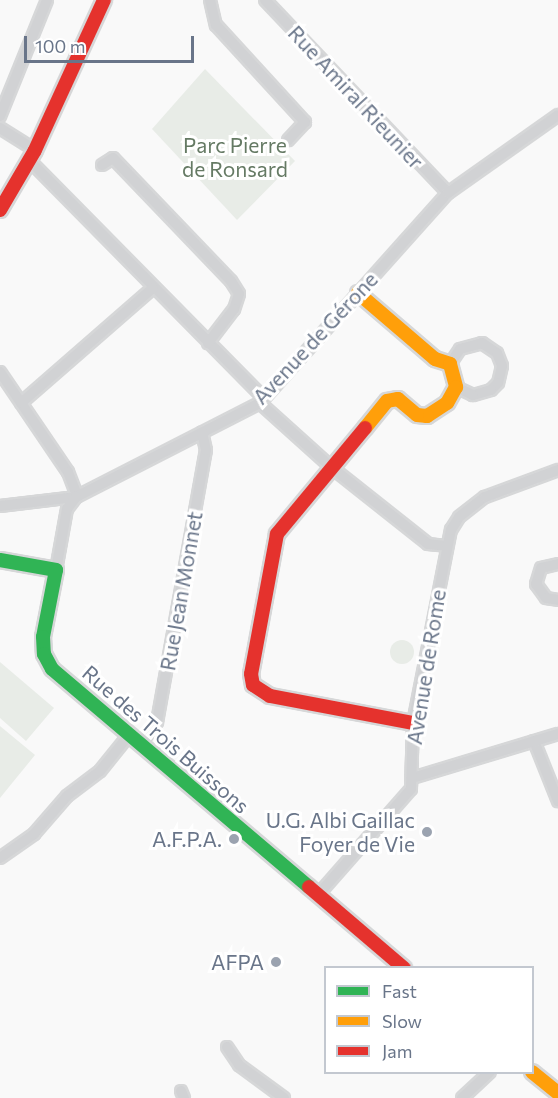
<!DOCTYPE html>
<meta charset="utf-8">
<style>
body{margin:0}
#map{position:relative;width:558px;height:1098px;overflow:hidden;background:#f9f9f9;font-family:Commissioner,sans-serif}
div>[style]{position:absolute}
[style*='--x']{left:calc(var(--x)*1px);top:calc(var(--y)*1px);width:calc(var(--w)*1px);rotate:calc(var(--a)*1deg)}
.green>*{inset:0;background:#e8ece7}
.round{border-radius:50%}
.roads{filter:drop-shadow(2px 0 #d6d7d8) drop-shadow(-2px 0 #d6d7d8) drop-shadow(0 2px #d6d7d8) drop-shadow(0 -2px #d6d7d8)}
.street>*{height:10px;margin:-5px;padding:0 5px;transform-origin:5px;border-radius:5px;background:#d1d2d4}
.fast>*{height:14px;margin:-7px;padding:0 7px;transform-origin:7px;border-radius:7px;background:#30b455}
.slow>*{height:14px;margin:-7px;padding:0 7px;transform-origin:7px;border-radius:7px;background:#ff9f0a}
.jam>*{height:14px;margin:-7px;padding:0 7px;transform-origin:7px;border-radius:7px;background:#e5322d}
.dots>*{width:16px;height:16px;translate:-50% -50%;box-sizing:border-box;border:3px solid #fff;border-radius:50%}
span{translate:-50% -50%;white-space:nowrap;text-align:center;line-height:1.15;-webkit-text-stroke:6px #fff;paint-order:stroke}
.street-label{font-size:21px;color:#697589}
.park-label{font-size:21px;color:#657a64}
.poi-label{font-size:21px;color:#697589}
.right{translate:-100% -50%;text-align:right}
.legend{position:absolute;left:324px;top:966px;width:210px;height:108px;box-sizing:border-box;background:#fff;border:2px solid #c3c8d0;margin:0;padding:8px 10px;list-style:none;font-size:18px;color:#697589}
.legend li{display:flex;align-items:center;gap:12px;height:30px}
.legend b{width:30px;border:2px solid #c3c8d0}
.scale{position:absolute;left:24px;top:36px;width:170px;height:27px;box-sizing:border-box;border:3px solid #697589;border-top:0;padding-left:8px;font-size:18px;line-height:21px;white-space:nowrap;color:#697589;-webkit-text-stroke:4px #fff;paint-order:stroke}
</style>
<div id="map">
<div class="green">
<i style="clip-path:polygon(205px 69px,295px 161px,237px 220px,152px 129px)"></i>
<i class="round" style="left:390px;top:640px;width:24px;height:24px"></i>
<i style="clip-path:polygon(0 662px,54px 708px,26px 741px,0 718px)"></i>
<i style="clip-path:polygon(0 726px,35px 755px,0 798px)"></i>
</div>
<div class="roads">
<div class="street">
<i style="--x:210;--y:0;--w:26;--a:77"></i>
<i style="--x:216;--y:25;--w:132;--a:47.5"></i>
<i style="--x:305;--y:122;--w:25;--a:133"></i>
<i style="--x:265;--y:0;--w:266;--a:46.5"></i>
<i style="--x:0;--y:116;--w:125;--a:-67.9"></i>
<i style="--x:0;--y:128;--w:41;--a:32.2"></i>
<i style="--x:29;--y:160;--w:334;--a:45.4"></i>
<i style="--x:102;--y:165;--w:13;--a:-32"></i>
<i style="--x:113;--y:158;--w:170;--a:46.2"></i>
<i style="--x:231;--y:281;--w:15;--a:58"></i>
<i style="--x:239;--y:294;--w:16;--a:108"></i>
<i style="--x:234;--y:309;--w:43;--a:127.4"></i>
<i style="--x:450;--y:364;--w:18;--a:-56"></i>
<i style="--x:460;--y:349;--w:23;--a:-15"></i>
<i style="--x:482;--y:343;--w:18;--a:34"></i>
<i style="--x:497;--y:353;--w:14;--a:69"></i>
<i style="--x:502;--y:366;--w:17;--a:103"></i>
<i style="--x:498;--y:383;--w:10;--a:135"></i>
<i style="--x:491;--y:390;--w:19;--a:164"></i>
<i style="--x:473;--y:395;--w:19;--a:-155"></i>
<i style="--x:0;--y:372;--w:121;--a:55.8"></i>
<i style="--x:68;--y:472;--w:26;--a:69"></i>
<i style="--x:21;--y:403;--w:175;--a:-41.1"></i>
<i style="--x:260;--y:403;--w:96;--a:42"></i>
<i style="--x:331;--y:467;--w:124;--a:38.4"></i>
<i style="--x:428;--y:544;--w:18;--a:6"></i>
<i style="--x:0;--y:506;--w:77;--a:-6.8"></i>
<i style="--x:76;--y:497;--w:207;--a:-27.1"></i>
<i style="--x:260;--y:403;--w:282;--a:-48.2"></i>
<i style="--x:448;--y:193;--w:135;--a:-35.3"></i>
<i style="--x:558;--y:564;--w:17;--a:167"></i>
<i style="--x:541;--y:568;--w:17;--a:107"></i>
<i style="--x:536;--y:584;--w:17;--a:54"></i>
<i style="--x:546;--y:598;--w:12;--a:9"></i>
<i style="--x:56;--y:570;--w:62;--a:-79.8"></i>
<i style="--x:67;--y:509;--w:15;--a:-53"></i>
<i style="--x:534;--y:741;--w:65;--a:68.2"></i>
<i style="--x:140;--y:744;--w:28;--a:-52"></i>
<i style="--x:157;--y:722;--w:276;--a:-79.8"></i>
<i style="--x:206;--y:450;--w:18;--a:-103"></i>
<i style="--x:412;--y:778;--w:152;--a:-16.8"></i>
<i style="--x:0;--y:858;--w:42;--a:-35.2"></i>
<i style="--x:34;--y:834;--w:50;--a:-49"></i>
<i style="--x:67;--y:796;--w:41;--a:-37.1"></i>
<i style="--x:100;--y:771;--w:46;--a:-51.1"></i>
<i style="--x:317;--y:896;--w:142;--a:-48.7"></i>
<i style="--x:411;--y:789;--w:66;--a:-88.3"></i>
<i style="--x:413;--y:723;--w:197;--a:-78.9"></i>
<i style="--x:451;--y:530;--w:15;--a:-58"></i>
<i style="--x:459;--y:517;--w:33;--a:-38"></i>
<i style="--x:485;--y:497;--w:78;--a:-20.3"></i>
<i style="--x:227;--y:1047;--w:22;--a:56"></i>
<i style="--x:239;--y:1065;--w:56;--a:36.3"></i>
<i style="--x:181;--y:1091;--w:8;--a:67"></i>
<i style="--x:462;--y:1098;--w:38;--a:-43"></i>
</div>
<div class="fast">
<i style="--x:0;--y:560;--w:57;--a:10.1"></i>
<i style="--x:56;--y:570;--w:68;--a:101"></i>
<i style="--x:43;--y:637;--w:17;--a:87"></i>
<i style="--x:44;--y:654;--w:17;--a:62"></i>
<i style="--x:52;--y:669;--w:337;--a:40.3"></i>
</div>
<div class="slow">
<i style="--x:358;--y:293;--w:101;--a:40.6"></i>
<i style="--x:435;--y:359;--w:16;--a:18"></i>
<i style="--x:450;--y:364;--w:24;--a:75"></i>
<i style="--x:456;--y:387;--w:18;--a:119"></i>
<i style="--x:447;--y:403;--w:24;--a:147"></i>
<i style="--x:427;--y:416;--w:10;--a:-174"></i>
<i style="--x:417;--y:415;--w:25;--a:-140"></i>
<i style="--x:398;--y:399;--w:11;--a:170"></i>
<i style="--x:387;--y:401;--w:35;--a:129"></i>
<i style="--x:532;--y:1072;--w:33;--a:39"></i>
</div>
<div class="jam">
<i style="--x:0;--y:210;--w:69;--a:-59.7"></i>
<i style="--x:35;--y:150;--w:165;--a:-65.3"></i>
<i style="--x:365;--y:428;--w:138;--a:129.7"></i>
<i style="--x:277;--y:534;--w:142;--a:100.5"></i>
<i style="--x:251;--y:674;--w:11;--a:80"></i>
<i style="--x:253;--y:685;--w:20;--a:33"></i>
<i style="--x:270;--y:696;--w:146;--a:10.7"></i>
<i style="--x:309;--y:887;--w:125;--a:40.5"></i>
</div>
</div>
<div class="dots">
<i style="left:427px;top:832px;background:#9ba3b0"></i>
<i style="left:234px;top:839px;background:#9ba3b0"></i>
<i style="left:276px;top:962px;background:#9ba3b0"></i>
</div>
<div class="street-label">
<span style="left:356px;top:97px;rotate:47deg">Rue Amiral Rieunier</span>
<span style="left:315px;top:338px;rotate:-47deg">Avenue de Gérone</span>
<span style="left:181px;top:591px;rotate:-80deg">Rue Jean Monnet</span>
<span style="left:426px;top:667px;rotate:-81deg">Avenue de Rome</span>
<span style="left:166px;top:739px;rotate:41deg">Rue des Trois Buissons</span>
</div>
<div class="park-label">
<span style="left:235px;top:157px">Parc Pierre<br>de Ronsard</span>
</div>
<div class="poi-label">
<span class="right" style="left:415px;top:832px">U.G. Albi Gaillac<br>Foyer de Vie</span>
<span class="right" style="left:222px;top:839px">A.F.P.A.</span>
<span class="right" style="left:264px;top:962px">AFPA</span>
</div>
<ul class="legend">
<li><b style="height:8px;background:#30b455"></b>Fast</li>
<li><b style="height:8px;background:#ff9f0a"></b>Slow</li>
<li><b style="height:8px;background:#e5322d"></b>Jam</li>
</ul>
<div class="scale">100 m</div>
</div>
